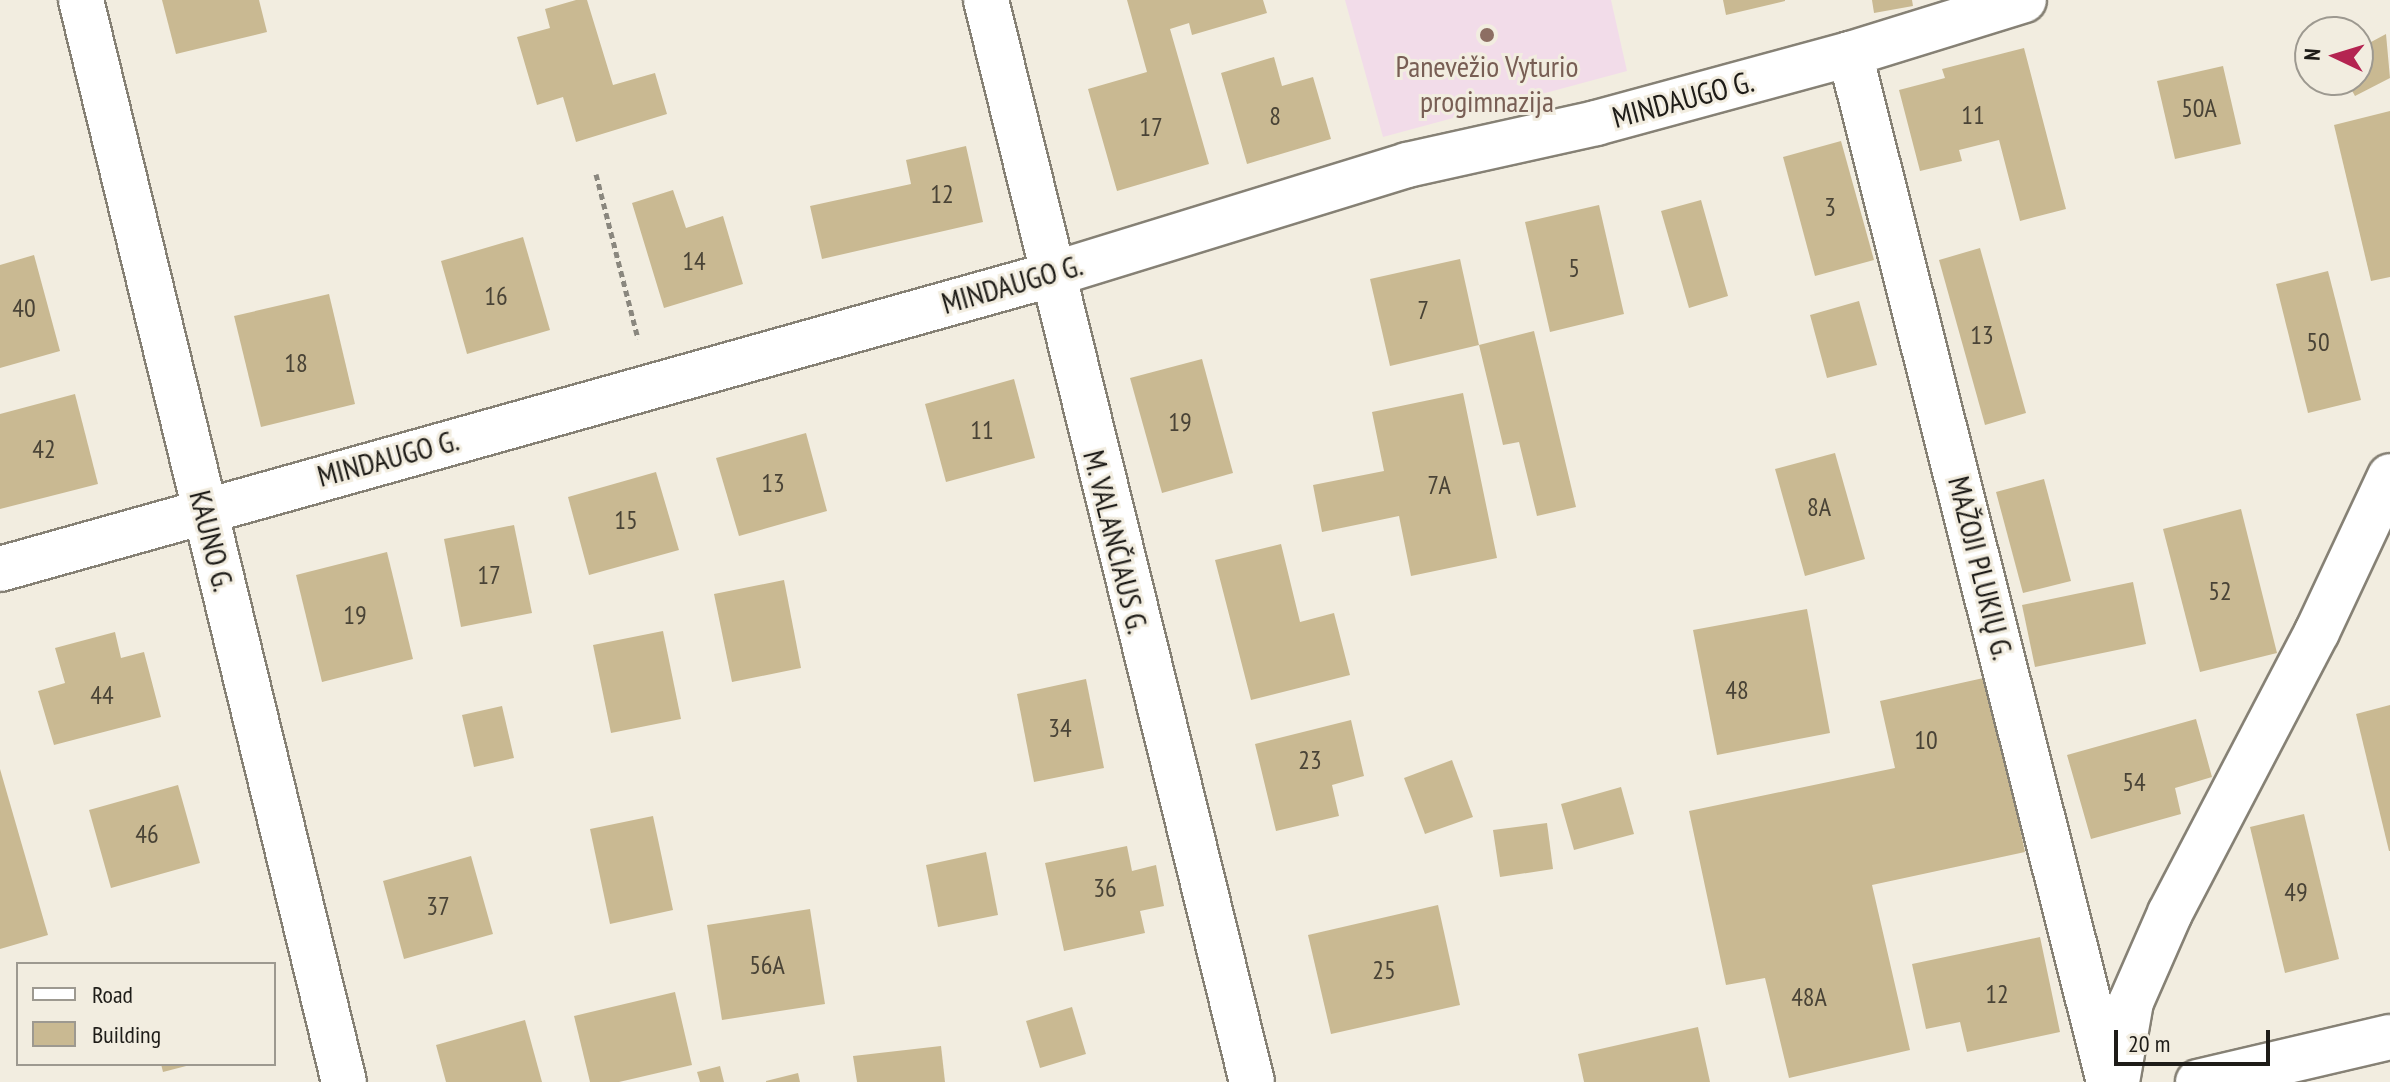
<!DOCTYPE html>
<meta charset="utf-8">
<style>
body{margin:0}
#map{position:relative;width:2390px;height:1082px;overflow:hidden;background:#f2ede0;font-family:"PT Sans Narrow",sans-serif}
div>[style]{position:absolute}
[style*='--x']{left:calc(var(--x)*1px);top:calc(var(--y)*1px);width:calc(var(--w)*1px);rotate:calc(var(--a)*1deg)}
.education>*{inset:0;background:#f2dce9}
.building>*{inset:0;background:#c9b992}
.path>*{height:5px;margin-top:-2.5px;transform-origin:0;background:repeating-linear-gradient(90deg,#8a877e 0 6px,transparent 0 10px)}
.roads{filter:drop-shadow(2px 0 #868175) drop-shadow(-2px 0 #868175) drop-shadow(0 2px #868175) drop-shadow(0 -2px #868175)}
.minor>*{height:44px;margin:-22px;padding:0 22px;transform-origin:22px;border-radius:22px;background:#fff}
.dots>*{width:22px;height:22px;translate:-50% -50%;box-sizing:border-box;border:4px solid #f2ede0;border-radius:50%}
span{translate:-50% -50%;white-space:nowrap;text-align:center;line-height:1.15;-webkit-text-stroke:6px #f2ede0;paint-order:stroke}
.number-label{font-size:26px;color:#494336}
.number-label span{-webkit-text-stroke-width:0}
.education-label{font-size:30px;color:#785e54}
.street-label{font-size:30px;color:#1e1c18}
.legend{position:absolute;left:16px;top:962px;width:260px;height:104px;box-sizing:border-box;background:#f2ede0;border:2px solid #9d9990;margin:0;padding:10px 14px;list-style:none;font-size:24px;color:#1e1c18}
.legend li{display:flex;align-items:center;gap:16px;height:40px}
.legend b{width:40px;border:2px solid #9d9990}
.north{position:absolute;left:2294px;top:16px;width:80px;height:80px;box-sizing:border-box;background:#f2ede0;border:2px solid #9d9990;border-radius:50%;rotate:274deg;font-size:22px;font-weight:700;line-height:32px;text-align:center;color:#1e1c18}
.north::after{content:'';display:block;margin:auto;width:28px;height:36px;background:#b42451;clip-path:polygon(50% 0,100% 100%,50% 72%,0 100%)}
.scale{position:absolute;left:2114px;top:1030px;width:156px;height:36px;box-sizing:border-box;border:4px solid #1e1c18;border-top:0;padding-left:10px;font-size:24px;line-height:28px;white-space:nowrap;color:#1e1c18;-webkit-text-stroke:6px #f2ede0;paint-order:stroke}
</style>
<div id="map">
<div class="education">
<i style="clip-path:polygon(1345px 0,1611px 0,1627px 71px,1383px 137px)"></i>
</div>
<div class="building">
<i style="clip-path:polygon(162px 0,259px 0,267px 32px,176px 54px)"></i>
<i style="clip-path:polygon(576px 0,587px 0,613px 85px,655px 73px,667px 114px,576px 142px,563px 97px,537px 105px,517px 37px,550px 28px,545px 9px)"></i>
<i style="clip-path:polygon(1127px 0,1263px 0,1267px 13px,1192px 35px,1189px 23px,1170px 29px,1209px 164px,1117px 191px,1088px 89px,1147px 72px)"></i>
<i style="clip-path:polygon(1723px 0,1785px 0,1785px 1px,1726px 15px)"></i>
<i style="clip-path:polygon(1872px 0,1912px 0,1913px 6px,1874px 13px)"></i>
<i style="clip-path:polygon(2386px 34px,2390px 78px,2355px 96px,2346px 80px,2358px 80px,2358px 49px)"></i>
<i style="clip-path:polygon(2024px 48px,2066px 209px,2020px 221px,1999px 140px,1959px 150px,1962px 161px,1920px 171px,1899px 90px,1945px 78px,1942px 69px)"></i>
<i style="clip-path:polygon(1274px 57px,1282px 86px,1313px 77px,1331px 139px,1247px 164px,1221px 73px)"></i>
<i style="clip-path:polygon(2223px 66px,2241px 144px,2175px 159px,2157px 81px)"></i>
<i style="clip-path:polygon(2390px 111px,2390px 277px,2371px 281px,2334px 125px)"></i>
<i style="clip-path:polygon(1841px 141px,1874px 260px,1815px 276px,1783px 157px)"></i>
<i style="clip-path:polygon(966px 146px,983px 222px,822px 259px,810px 206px,911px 184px,906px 160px)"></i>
<i style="clip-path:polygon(673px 190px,686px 228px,723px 216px,743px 284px,664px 308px,632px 203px)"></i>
<i style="clip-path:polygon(1701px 200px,1728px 296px,1689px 308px,1661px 211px)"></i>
<i style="clip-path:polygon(1599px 205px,1624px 314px,1550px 332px,1525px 222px)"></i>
<i style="clip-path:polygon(523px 237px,550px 330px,467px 354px,441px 261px)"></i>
<i style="clip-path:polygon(1980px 248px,2026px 413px,1985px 425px,1939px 260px)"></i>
<i style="clip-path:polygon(34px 255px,60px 351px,0 368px,0 265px)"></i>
<i style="clip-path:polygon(1460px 259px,1479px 345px,1390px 366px,1370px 279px)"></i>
<i style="clip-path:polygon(2328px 271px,2361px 400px,2308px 413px,2276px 284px)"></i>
<i style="clip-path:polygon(329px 294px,355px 404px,261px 427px,234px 316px)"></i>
<i style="clip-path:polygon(1859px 301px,1877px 365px,1827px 378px,1810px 315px)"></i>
<i style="clip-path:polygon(1534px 331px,1576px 507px,1537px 516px,1519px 442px,1503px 445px,1479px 345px)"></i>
<i style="clip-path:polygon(1202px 359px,1233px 473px,1162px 493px,1130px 378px)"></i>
<i style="clip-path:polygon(1014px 379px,1035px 458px,946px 482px,925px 404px)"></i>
<i style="clip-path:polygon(1463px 393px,1497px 558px,1411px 576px,1399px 516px,1322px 532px,1313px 485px,1384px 471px,1372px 412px)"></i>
<i style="clip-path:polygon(75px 394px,98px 484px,0 509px,0 414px)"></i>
<i style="clip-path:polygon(806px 433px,827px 511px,739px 536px,716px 458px)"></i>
<i style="clip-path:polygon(1835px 453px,1865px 559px,1805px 576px,1775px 469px)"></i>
<i style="clip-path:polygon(656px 472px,679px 550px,589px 575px,568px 497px)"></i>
<i style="clip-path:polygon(2044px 479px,2071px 581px,2023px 593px,1996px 492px)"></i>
<i style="clip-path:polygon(2241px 509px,2277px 653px,2200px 672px,2163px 529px)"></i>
<i style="clip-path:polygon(514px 525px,532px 613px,461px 627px,444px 539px)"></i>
<i style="clip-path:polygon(1281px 544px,1300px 622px,1334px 613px,1350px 675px,1251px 700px,1215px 560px)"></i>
<i style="clip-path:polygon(387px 552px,413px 659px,322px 682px,296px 575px)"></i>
<i style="clip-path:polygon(784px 580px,801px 668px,732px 682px,714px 594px)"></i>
<i style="clip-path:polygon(2133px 582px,2146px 644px,2035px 667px,2022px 605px)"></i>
<i style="clip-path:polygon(1807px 609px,1830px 733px,1717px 755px,1693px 630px)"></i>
<i style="clip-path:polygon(663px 631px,681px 719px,611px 733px,593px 645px)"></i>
<i style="clip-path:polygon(115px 632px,121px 658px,144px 652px,161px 717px,54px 745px,38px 691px,65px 683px,55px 648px)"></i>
<i style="clip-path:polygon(1988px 677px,2025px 852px,1872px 885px,1910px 1050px,1789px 1078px,1765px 978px,1726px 985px,1689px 811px,1895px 768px,1880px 701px)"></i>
<i style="clip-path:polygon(1086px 679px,1104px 768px,1034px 782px,1017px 694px)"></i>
<i style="clip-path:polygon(2390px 705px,2390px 851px,2389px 851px,2356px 714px)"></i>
<i style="clip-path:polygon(502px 706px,514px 758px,474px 767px,462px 715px)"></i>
<i style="clip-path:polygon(2196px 719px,2212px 777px,2175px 788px,2181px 814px,2091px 839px,2067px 755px)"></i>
<i style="clip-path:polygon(1351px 720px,1364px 776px,1332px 785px,1339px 816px,1276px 831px,1255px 744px)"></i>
<i style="clip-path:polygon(1452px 760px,1473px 817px,1425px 834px,1404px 778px)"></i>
<i style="clip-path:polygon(0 769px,48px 935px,0 949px)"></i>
<i style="clip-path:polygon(178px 785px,200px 863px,111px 888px,89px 810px)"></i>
<i style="clip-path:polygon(1621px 787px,1634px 834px,1574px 850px,1561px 804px)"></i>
<i style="clip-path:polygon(2304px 814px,2339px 959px,2285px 973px,2250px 827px)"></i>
<i style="clip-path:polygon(653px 816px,673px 910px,610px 924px,590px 829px)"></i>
<i style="clip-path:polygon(1547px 823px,1553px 869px,1500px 877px,1493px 830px)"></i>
<i style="clip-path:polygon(1127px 846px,1132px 871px,1156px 865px,1164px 906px,1140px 911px,1145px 933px,1064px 951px,1045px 863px)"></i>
<i style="clip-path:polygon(986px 852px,998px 915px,938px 927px,926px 865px)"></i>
<i style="clip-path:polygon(471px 856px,493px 934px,404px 959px,383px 881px)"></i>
<i style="clip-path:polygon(1438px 905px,1460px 1005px,1331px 1034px,1308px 935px)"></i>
<i style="clip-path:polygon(810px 909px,825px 1004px,722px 1020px,707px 925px)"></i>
<i style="clip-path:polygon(2040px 937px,2060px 1032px,1967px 1052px,1960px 1022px,1926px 1029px,1912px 964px)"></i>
<i style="clip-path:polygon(675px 992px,692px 1065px,619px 1082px,590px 1082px,574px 1016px)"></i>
<i style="clip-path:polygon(1072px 1007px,1086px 1054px,1040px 1068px,1026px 1021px)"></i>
<i style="clip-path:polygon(525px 1020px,542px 1082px,446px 1082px,436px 1045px)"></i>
<i style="clip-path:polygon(1698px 1027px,1710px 1082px,1584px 1082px,1578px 1054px)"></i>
<i style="clip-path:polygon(941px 1046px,945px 1082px,857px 1082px,853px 1056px)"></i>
<i style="clip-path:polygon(161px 1064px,189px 1064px,190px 1065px,163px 1072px)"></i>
<i style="clip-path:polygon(720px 1066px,724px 1082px,700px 1082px,697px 1072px)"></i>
<i style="clip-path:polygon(798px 1073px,800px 1082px,766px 1082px,766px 1081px)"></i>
</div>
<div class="path">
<i style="--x:596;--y:174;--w:170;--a:75.7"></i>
</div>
<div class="roads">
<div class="minor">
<i style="--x:81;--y:0;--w:1114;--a:76.34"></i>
<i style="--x:986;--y:0;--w:1114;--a:76.19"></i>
<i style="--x:1850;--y:54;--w:1060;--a:75.86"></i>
<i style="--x:0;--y:569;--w:1090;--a:-15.64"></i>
<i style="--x:1050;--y:275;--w:374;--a:-17.1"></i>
<i style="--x:1407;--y:165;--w:194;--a:-12.5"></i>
<i style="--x:1596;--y:123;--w:263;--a:-15.2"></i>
<i style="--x:1850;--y:54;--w:182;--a:-17.2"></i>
<i style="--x:2117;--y:1082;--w:81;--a:-80.1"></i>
<i style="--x:2131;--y:1002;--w:97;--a:-66.3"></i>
<i style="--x:2170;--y:913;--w:317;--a:-62.4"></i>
<i style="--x:2317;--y:632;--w:172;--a:-64.9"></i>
<i style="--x:2198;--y:1082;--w:197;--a:-13.2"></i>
</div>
</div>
<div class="dots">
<i style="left:1487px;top:35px;background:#8d6e63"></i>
</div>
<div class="number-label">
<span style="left:2199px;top:108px">50A</span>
<span style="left:1973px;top:115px">11</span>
<span style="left:1275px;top:116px">8</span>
<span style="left:1151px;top:127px">17</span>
<span style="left:942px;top:194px">12</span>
<span style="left:1830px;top:207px">3</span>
<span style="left:694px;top:261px">14</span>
<span style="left:1574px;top:268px">5</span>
<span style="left:496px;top:296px">16</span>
<span style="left:24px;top:308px">40</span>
<span style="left:1423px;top:310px">7</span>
<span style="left:1982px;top:335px">13</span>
<span style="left:2318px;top:342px">50</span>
<span style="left:296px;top:363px">18</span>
<span style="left:1180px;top:422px">19</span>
<span style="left:982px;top:430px">11</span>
<span style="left:44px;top:449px">42</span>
<span style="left:773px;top:483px">13</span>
<span style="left:1439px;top:485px">7A</span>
<span style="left:1819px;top:507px">8A</span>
<span style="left:626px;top:520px">15</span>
<span style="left:489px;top:575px">17</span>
<span style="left:2220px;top:591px">52</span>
<span style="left:355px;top:615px">19</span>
<span style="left:1737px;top:690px">48</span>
<span style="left:102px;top:695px">44</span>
<span style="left:1060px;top:728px">34</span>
<span style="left:1926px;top:740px">10</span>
<span style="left:1310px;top:760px">23</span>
<span style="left:2134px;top:782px">54</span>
<span style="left:147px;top:834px">46</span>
<span style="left:1105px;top:888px">36</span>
<span style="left:2296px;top:892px">49</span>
<span style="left:438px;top:906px">37</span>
<span style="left:767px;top:965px">56A</span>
<span style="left:1384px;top:970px">25</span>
<span style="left:1997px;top:994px">12</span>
<span style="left:1809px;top:997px">48A</span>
</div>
<div class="education-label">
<span style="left:1487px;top:83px">Panevėžio Vyturio<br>progimnazija</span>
</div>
<div class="street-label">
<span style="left:1683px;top:99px;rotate:-15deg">MINDAUGO G.</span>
<span style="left:1012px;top:284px;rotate:-16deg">MINDAUGO G.</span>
<span style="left:388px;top:458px;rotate:-15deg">MINDAUGO G.</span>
<span style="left:212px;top:541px;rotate:76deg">KAUNO G.</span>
<span style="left:1116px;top:542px;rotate:76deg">M. VALANČIAUS G.</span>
<span style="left:1981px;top:568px;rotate:76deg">MAŽOJI PLUKIŲ G.</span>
</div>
<ul class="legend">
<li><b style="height:10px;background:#fff"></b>Road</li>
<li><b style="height:22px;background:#c9b992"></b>Building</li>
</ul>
<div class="north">N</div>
<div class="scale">20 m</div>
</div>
